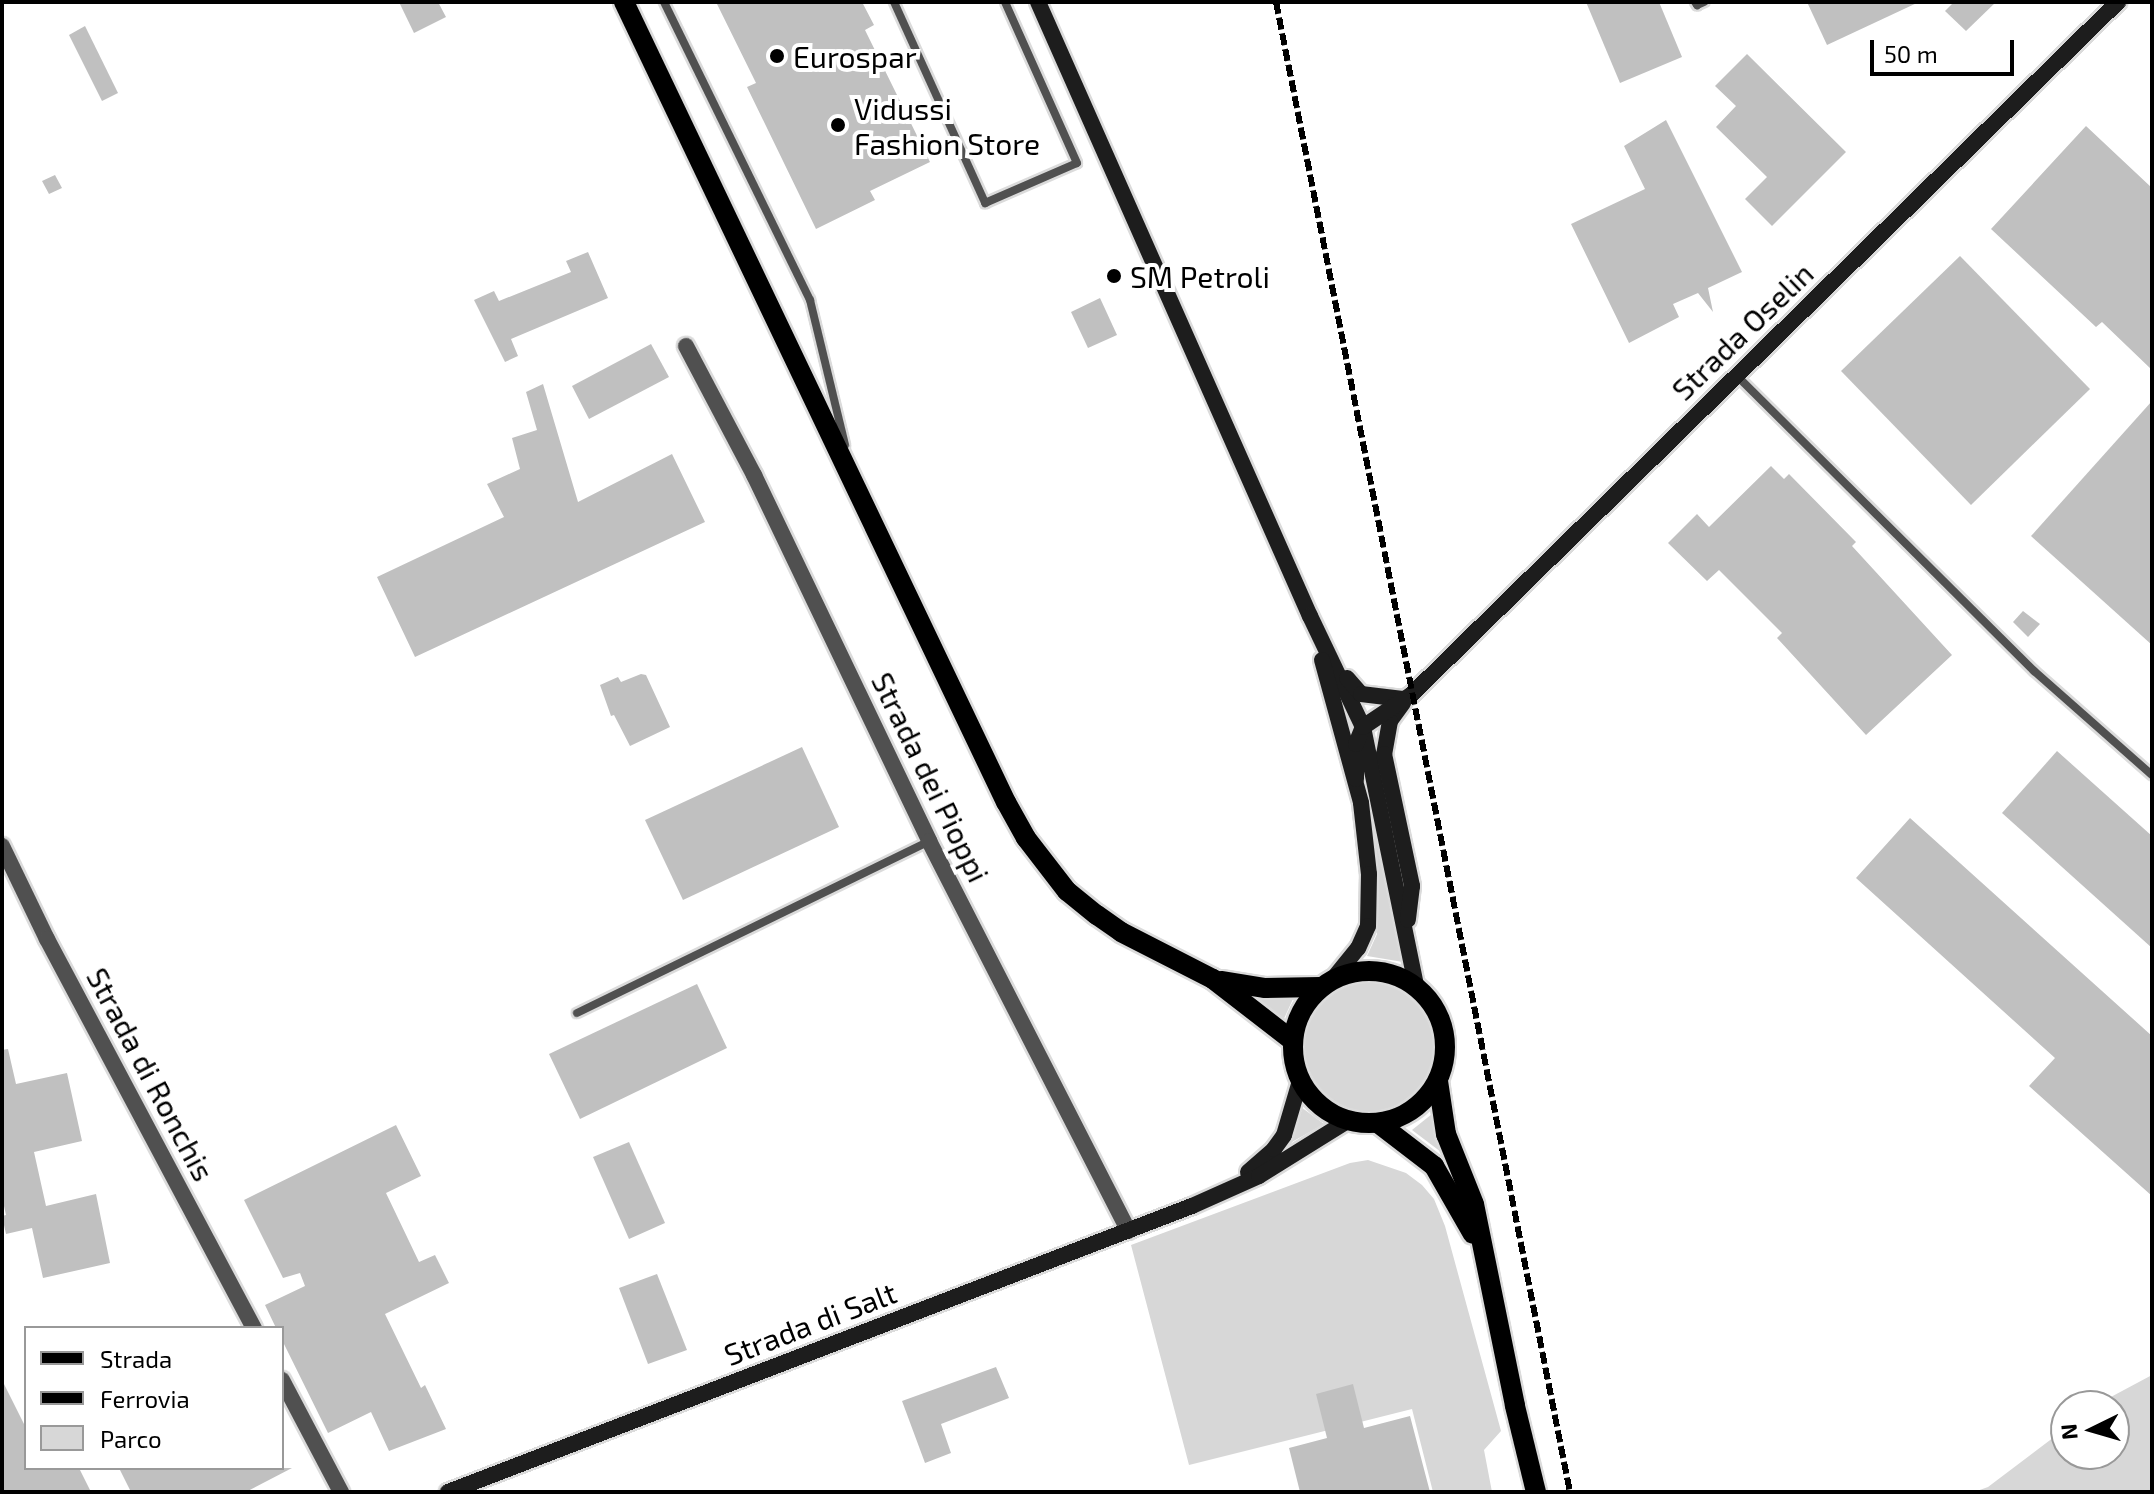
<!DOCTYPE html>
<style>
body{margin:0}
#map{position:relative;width:2154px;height:1494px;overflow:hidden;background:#fff;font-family:"Exo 2",sans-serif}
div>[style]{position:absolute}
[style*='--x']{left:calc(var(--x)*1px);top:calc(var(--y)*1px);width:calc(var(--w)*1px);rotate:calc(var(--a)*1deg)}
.green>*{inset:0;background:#d7d7d7}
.round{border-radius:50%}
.building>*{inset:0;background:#c0c0c0}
.roads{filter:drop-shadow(2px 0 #dbdbdb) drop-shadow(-2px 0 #dbdbdb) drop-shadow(0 2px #dbdbdb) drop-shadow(0 -2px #dbdbdb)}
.lane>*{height:8px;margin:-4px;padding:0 4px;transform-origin:4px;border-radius:4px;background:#505050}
.street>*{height:16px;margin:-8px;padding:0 8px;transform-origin:8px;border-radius:8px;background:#505050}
.secondary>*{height:16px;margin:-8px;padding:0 8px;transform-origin:8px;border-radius:8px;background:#1d1d1d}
.primary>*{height:20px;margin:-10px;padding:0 10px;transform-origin:10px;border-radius:10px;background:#000}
.primary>.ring{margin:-10px;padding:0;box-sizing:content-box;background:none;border:20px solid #000;border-radius:50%}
.rail>*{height:6px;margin-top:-3px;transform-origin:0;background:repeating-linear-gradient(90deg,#000 0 12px,transparent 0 16px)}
.dots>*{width:22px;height:22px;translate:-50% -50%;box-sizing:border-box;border:4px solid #fff;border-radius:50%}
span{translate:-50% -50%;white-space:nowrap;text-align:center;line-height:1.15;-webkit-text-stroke:8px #fff;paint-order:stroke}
.poi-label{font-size:30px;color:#000}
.left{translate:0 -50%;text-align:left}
.street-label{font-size:30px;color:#000}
.frame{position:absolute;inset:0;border:4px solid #000;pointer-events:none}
.legend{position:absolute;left:24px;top:1326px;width:260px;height:144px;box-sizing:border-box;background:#fff;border:2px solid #999;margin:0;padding:10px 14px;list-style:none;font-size:24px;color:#000}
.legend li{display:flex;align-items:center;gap:16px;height:40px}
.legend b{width:40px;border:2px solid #999}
.north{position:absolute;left:2050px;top:1390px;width:80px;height:80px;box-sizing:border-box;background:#fff;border:2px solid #999;border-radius:50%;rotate:265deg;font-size:22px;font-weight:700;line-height:32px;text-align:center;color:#000}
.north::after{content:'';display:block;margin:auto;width:28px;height:36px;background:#000;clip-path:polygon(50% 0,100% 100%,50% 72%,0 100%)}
.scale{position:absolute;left:1870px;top:40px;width:144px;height:36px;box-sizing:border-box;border:4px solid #000;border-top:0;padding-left:10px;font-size:24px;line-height:28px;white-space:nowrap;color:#000;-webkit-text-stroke:6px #fff;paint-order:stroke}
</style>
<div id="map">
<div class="green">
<i style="clip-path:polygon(1373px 806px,1403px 962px,1367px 956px,1377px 934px)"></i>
<i class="round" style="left:1304px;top:982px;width:130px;height:130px"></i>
<i style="clip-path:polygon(1246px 995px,1293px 999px,1282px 1023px)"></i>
<i style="clip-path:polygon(1301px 1107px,1324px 1124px,1292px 1142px)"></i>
<i style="clip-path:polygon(1432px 1114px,1441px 1152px,1412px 1130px)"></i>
<i style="clip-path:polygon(1368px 1160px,1406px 1173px,1422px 1185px,1434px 1199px,1445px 1226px,1501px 1431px,1484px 1450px,1492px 1492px,1433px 1492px,1412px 1409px,1189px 1465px,1131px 1245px,1350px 1163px)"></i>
<i style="clip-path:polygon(2152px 1375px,2152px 1492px,1974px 1492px,1988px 1487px,2066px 1428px,2066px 1454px,2114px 1454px,2114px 1406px,2094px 1406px)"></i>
</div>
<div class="building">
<i style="clip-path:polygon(399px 2px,438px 2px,446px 17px,414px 33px)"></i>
<i style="clip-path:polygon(716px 2px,862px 2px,874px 25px,865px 30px,930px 162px,870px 191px,875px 200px,816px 229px,747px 87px,756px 83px)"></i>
<i style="clip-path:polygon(1586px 2px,1659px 2px,1682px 57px,1620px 83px)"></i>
<i style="clip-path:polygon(1807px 2px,1919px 2px,1827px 45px)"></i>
<i style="clip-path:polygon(1954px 2px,1996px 2px,1966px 31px,1945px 11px)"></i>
<i style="clip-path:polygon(85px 26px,118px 93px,102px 101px,69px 35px)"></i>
<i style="clip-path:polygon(1747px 54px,1846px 152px,1772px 226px,1745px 199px,1767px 177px,1716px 127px,1736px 106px,1715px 86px)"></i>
<i style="clip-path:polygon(1666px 120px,1742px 272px,1708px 288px,1713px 312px,1698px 293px,1673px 304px,1679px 317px,1629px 343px,1571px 224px,1645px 189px,1624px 146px)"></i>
<i style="clip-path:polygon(2086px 126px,2152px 188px,2152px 370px,2102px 322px,2096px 327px,1991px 229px)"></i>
<i style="clip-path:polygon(55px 175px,62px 188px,49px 194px,42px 181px)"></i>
<i style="clip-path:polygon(588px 252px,608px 298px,511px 339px,518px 356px,505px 362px,474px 300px,494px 291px,499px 301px,571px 272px,566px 261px)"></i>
<i style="clip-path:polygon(1960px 256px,2090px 389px,1971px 505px,1841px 371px)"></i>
<i style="clip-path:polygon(1100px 298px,1117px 335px,1088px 348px,1071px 312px)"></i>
<i style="clip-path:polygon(651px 344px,669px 377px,589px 419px,572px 386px)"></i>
<i style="clip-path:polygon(543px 384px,578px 502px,672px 454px,705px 522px,415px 657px,377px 577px,504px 517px,487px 484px,520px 469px,512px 438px,537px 430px,526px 392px)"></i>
<i style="clip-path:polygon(2152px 401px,2152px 645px,2031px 536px)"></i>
<i style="clip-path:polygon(1771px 466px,1784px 479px,1789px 474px,1856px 542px,1852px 546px,1952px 655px,1866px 735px,1777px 638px,1782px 633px,1719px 570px,1707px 581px,1668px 543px,1697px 514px,1709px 527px)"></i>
<i style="clip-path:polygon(2023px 611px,2040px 624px,2028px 637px,2013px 622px)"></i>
<i style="clip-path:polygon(641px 674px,646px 675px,670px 727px,630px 746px,614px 715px,611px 716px,600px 685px,618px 677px,621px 682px)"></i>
<i style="clip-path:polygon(802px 747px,839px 827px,683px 900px,645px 820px)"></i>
<i style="clip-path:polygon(2057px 751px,2152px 836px,2152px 948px,2002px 813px)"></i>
<i style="clip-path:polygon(1910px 818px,2152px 1036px,2152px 1196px,2029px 1086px,2055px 1058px,1856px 878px)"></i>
<i style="clip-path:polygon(697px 984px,727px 1048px,580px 1119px,549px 1054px)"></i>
<i style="clip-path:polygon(8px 1049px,16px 1084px,67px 1073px,82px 1141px,34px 1152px,46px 1206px,96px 1194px,110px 1263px,43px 1278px,32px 1228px,6px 1234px,2px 1216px,6px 1215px,2px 1197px,2px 1050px)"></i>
<i style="clip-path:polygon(396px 1125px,421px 1176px,386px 1193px,419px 1262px,435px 1255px,449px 1283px,385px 1314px,421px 1388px,425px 1385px,446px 1429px,389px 1451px,371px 1412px,328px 1433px,282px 1340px,282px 1328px,276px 1328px,265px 1305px,305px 1286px,300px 1273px,283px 1278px,244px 1200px)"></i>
<i style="clip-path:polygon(629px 1142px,665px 1223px,629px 1239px,593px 1157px)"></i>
<i style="clip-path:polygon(657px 1274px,687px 1350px,648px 1364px,619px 1288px)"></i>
<i style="clip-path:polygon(996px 1367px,1009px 1398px,941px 1424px,951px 1453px,925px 1463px,902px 1401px)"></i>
<i style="clip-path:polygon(2px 1380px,26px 1428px,26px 1468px,79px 1468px,91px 1492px,2px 1492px)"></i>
<i style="clip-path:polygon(1353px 1384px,1364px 1428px,1410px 1416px,1430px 1492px,1300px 1492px,1289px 1448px,1327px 1438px,1316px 1394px)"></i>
<i style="clip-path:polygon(119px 1468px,292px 1468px,246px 1492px,131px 1492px)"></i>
</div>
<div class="roads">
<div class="lane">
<i style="--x:664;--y:2;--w:332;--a:63.9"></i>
<i style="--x:810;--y:300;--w:149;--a:76.4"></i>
<i style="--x:894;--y:2;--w:221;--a:65.6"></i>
<i style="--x:985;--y:203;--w:100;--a:-23.5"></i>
<i style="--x:1077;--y:163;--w:176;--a:-114.1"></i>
<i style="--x:1695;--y:2;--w:4;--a:56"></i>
<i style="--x:1697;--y:5;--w:8;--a:-23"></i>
<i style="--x:1737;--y:376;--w:419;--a:44.8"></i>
<i style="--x:2034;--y:671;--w:157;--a:41.4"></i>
<i style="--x:577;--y:1013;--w:392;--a:-26"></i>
</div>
<div class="street">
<i style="--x:686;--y:346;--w:146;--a:62.2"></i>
<i style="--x:754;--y:475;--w:406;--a:64.4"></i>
<i style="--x:929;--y:841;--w:438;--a:62.9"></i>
<i style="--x:2;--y:846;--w:103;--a:64.2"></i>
<i style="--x:47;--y:939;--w:441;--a:62"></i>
<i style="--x:282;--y:1380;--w:127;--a:62.2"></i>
</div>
<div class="secondary">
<i style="--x:1038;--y:2;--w:672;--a:66.11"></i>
<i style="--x:1310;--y:616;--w:123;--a:64.5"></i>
<i style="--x:1363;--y:727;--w:264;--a:78.4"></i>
<i style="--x:1322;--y:660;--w:148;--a:74.7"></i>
<i style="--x:1361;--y:803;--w:71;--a:83.6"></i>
<i style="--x:1369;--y:874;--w:52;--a:91.1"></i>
<i style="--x:1368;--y:926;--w:24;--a:114"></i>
<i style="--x:1358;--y:948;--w:38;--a:129"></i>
<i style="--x:1347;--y:678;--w:21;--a:49"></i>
<i style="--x:1361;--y:694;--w:42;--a:6.8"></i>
<i style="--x:1403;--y:703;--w:22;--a:126"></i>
<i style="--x:1390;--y:721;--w:34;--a:100"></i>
<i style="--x:1384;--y:754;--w:135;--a:78"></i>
<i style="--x:1412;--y:886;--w:34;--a:97"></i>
<i style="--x:1356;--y:779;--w:35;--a:-90"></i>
<i style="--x:1356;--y:744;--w:18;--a:-68"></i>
<i style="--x:1363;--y:727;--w:59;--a:-34"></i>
<i style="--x:1412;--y:694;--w:989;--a:-44.43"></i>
<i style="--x:1248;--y:1172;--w:35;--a:-41"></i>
<i style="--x:1274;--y:1149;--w:17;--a:-54"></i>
<i style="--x:1284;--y:1135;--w:56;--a:-73.5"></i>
<i style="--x:448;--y:1492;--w:797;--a:-21.03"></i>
<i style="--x:1192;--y:1206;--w:73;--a:-24.1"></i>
<i style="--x:1259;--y:1176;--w:106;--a:-31.9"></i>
</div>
<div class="primary">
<i style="--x:624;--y:2;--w:887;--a:64.48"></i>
<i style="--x:1006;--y:802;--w:41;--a:60.9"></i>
<i style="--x:1026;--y:838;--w:67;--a:52.3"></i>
<i style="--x:1067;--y:891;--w:38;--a:39"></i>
<i style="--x:1097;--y:915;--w:29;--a:35"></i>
<i style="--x:1121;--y:932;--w:103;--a:27.1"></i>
<i style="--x:1213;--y:979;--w:101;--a:37.8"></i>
<i class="ring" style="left:1293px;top:971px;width:132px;height:132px"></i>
<i style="--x:1221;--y:981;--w:45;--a:9"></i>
<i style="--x:1265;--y:988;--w:55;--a:-1"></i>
<i style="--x:1438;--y:1081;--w:54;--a:81.4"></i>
<i style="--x:1446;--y:1134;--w:75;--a:68.2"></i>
<i style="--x:1474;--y:1204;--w:206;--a:78.5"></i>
<i style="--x:1515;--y:1406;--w:89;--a:76.3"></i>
<i style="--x:1378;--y:1123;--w:71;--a:37.5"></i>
<i style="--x:1434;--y:1166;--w:78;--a:60.2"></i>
</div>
</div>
<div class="rail">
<i style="--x:1276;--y:2;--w:1519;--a:78.84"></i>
</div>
<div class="dots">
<i style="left:777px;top:56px;background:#000"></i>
<i style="left:838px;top:125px;background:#000"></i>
<i style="left:1114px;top:276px;background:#000"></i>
</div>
<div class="poi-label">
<span class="left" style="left:793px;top:56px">Eurospar</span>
<span class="left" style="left:854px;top:125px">Vidussi<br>Fashion Store</span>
<span class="left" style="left:1130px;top:276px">SM Petroli</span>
</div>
<div class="street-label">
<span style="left:1742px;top:331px;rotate:-44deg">Strada Oselin</span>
<span style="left:931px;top:777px;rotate:64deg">Strada dei Pioppi</span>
<span style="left:151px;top:1074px;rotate:62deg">Strada di Ronchis</span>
<span style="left:810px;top:1323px;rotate:-21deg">Strada di Salt</span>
</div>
<div class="frame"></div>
<ul class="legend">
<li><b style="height:10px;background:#000"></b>Strada</li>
<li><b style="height:10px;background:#000"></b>Ferrovia</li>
<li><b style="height:22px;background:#d7d7d7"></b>Parco</li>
</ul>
<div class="north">N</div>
<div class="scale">50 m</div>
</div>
